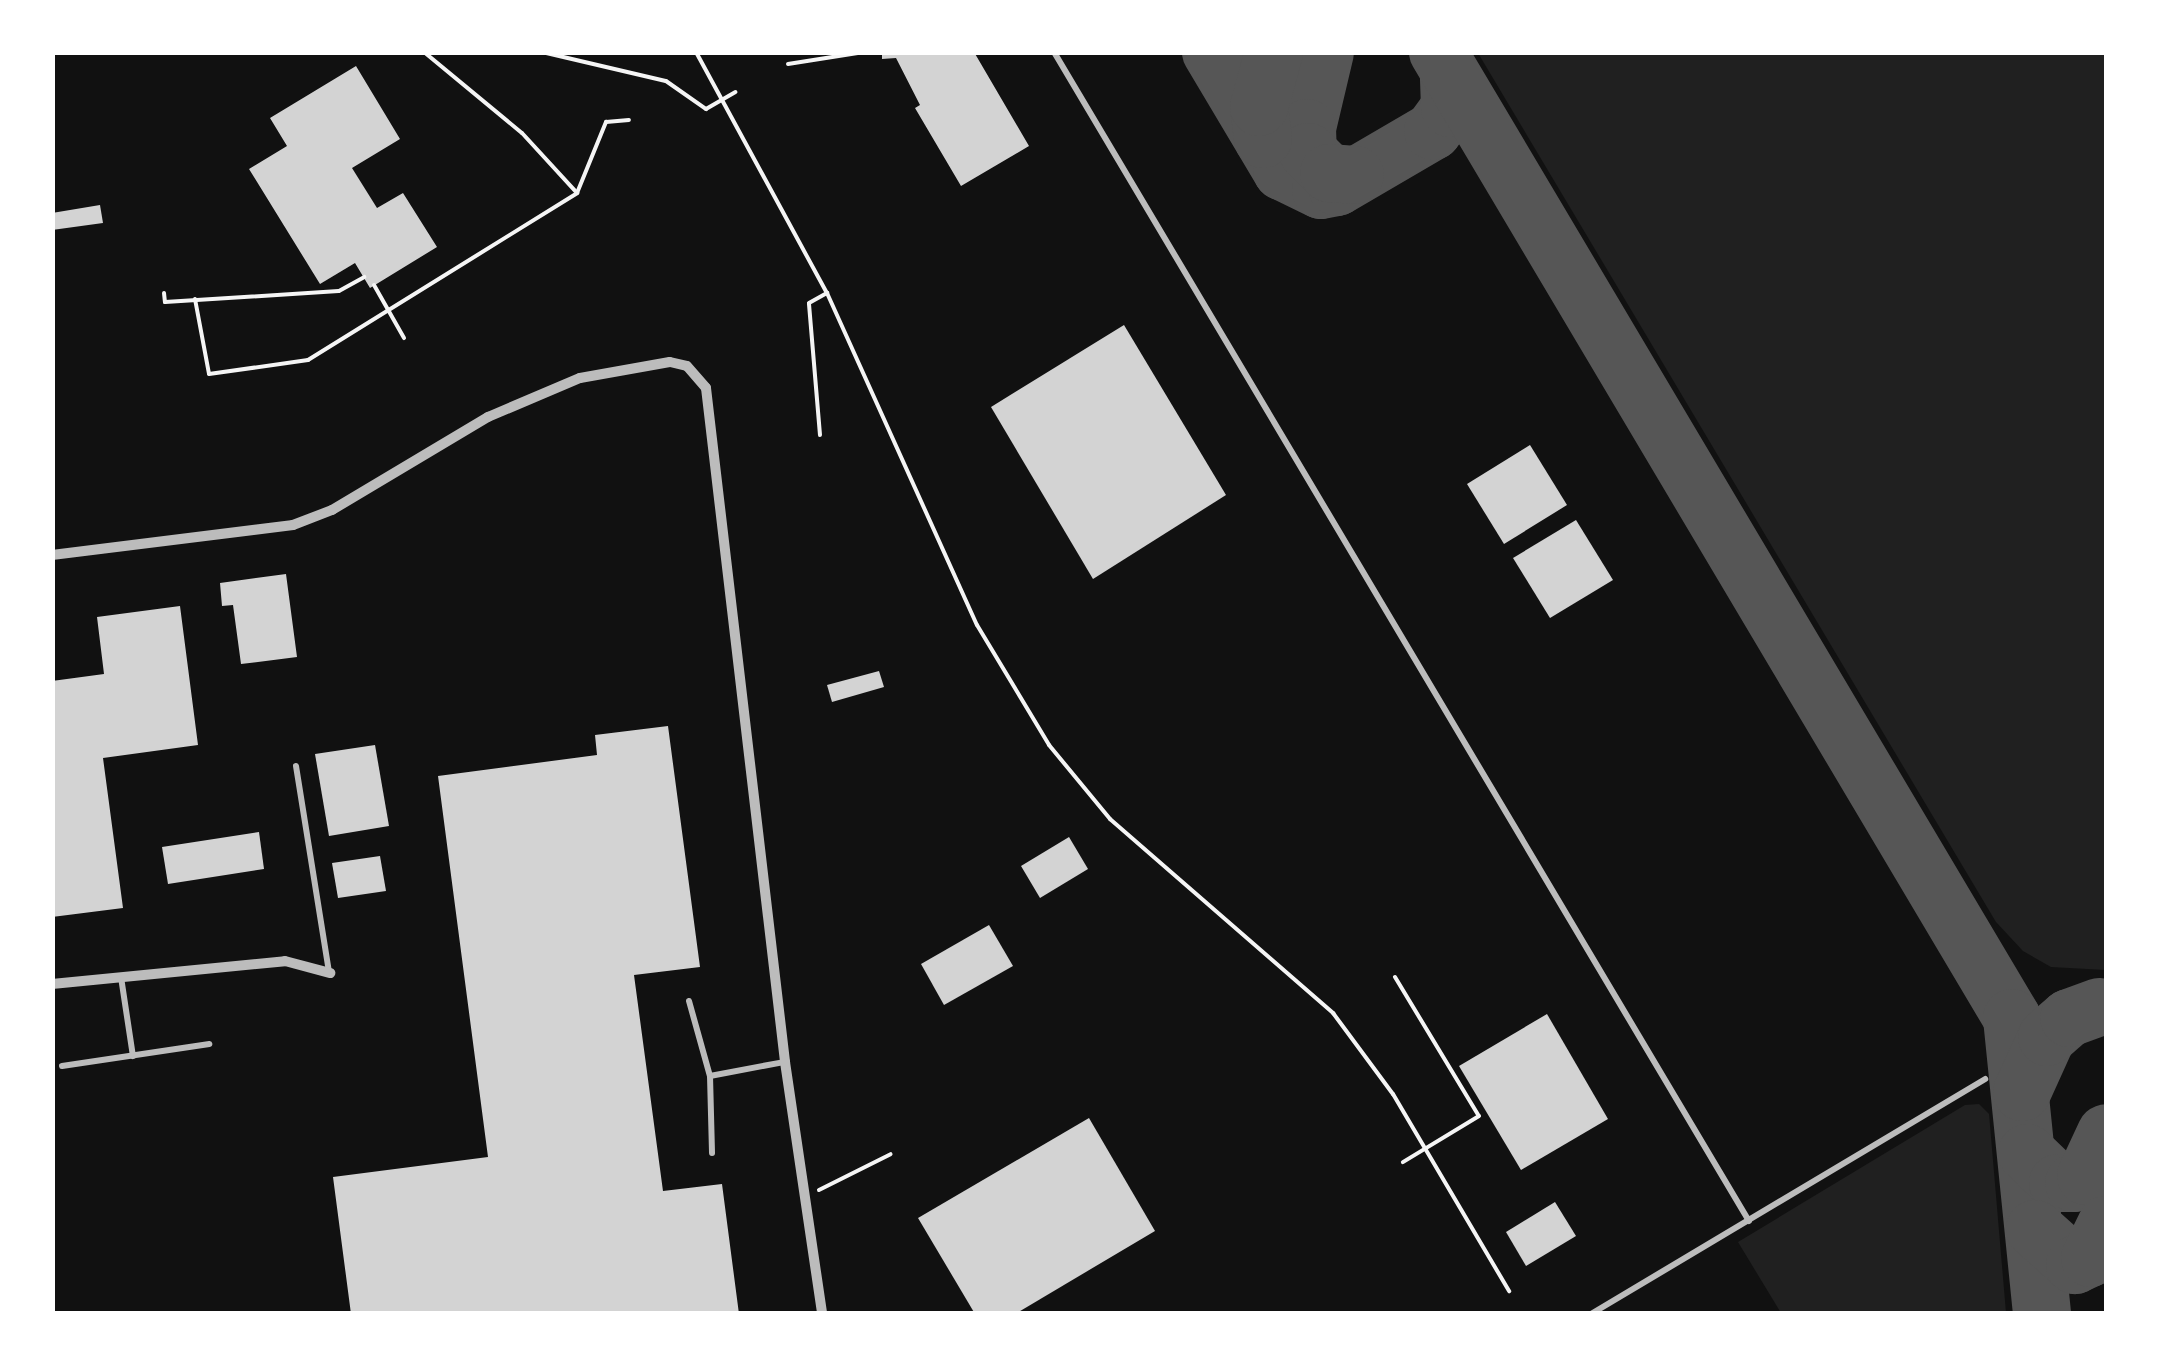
<!DOCTYPE html>
<style>
body{margin:0}
#map{position:relative;width:2159px;height:1366px;overflow:hidden;background:#111;font-family:"IBM Plex Serif",serif}
div>[style]{position:absolute}
[style*='--x']{left:calc(var(--x)*1px);top:calc(var(--y)*1px);width:calc(var(--w)*1px);rotate:calc(var(--a)*1deg)}
.green>*{inset:0;background:#202020}
.taxiway>*{height:58px;margin:-29px;padding:0 29px;transform-origin:29px;border-radius:29px;background:#565656}
.building>*{inset:0;background:#d3d3d3}
.path>*{height:4px;margin:-2px;padding:0 2px;transform-origin:2px;border-radius:2px;background:#f5f5f5}
.service>*{height:6px;margin:-3px;padding:0 3px;transform-origin:3px;border-radius:3px;background:#bcbcbc}
.minor>*{height:10px;margin:-5px;padding:0 5px;transform-origin:5px;border-radius:5px;background:#bcbcbc}
span{translate:-50% -50%;white-space:nowrap;text-align:center;line-height:1.15;-webkit-text-stroke:8px #fff;paint-order:stroke}
.frame{position:absolute;inset:0;border:55px solid #fff;pointer-events:none}
</style>
<div id="map">
<div class="green">
<i style="clip-path:polygon(1478px 53px,2106px 53px,2106px 970px,2051px 967px,2023px 951px,1996px 922px)"></i>
<i style="clip-path:polygon(1979px 1104px,1989px 1114px,2006px 1313px,1781px 1313px,1738px 1242px,1965px 1105px)"></i>
</div>
<div class="taxiway">
<i style="--x:1211;--y:52;--w:139;--a:59.2"></i>
<i style="--x:1282;--y:171;--w:43;--a:26"></i>
<i style="--x:1321;--y:190;--w:16;--a:-11"></i>
<i style="--x:1337;--y:187;--w:111;--a:-30.3"></i>
<i style="--x:1433;--y:131;--w:29;--a:-54"></i>
<i style="--x:1450;--y:108;--w:36;--a:-92"></i>
<i style="--x:1325;--y:52;--w:78;--a:103.3"></i>
<i style="--x:1307;--y:128;--w:24;--a:88"></i>
<i style="--x:1308;--y:152;--w:30;--a:45"></i>
<i style="--x:1329;--y:173;--w:26;--a:4"></i>
<i style="--x:1438;--y:52;--w:1124;--a:59.28"></i>
<i style="--x:2012;--y:1018;--w:298;--a:84.2"></i>
<i style="--x:1263;--y:139;--w:32;--a:-97"></i>
<i style="--x:1259;--y:107;--w:57;--a:-74.7"></i>
<i style="--x:2022;--y:1092;--w:60;--a:-65.6"></i>
<i style="--x:2047;--y:1037;--w:29;--a:-41"></i>
<i style="--x:2069;--y:1018;--w:32;--a:-20"></i>
<i style="--x:2027;--y:1153;--w:43;--a:44.1"></i>
<i style="--x:2058;--y:1183;--w:16;--a:0"></i>
<i style="--x:2074;--y:1183;--w:14;--a:-30"></i>
<i style="--x:2086;--y:1176;--w:47;--a:-65.1"></i>
<i style="--x:2035;--y:1229;--w:54;--a:42"></i>
<i style="--x:2075;--y:1265;--w:17;--a:-25"></i>
<i style="--x:2090;--y:1258;--w:37;--a:-64"></i>
</div>
<div class="building">
<i style="clip-path:polygon(882px 52px,974px 52px,1029px 146px,961px 186px,915px 108px,920px 105px,896px 58px,882px 59px)"></i>
<i style="clip-path:polygon(356px 66px,400px 139px,352px 168px,377px 208px,403px 193px,437px 247px,370px 288px,355px 263px,320px 284px,249px 169px,287px 146px,270px 118px)"></i>
<i style="clip-path:polygon(100px 205px,103px 223px,52px 230px,52px 213px)"></i>
<i style="clip-path:polygon(1124px 325px,1226px 495px,1093px 579px,991px 407px)"></i>
<i style="clip-path:polygon(1530px 445px,1567px 505px,1504px 544px,1467px 484px)"></i>
<i style="clip-path:polygon(1576px 520px,1613px 580px,1550px 618px,1513px 558px)"></i>
<i style="clip-path:polygon(286px 574px,297px 657px,241px 664px,233px 605px,222px 606px,220px 583px)"></i>
<i style="clip-path:polygon(180px 606px,198px 745px,103px 758px,123px 908px,52px 917px,52px 681px,104px 674px,97px 617px)"></i>
<i style="clip-path:polygon(879px 671px,884px 687px,832px 702px,827px 685px)"></i>
<i style="clip-path:polygon(668px 726px,700px 967px,634px 975px,663px 1191px,722px 1184px,739px 1314px,351px 1314px,333px 1177px,488px 1157px,438px 776px,597px 755px,595px 735px)"></i>
<i style="clip-path:polygon(375px 745px,389px 826px,329px 836px,315px 754px)"></i>
<i style="clip-path:polygon(259px 832px,264px 869px,168px 884px,162px 847px)"></i>
<i style="clip-path:polygon(1069px 837px,1088px 869px,1040px 898px,1021px 866px)"></i>
<i style="clip-path:polygon(380px 856px,386px 891px,338px 898px,332px 863px)"></i>
<i style="clip-path:polygon(989px 925px,1013px 966px,944px 1005px,921px 964px)"></i>
<i style="clip-path:polygon(1547px 1014px,1608px 1119px,1521px 1170px,1459px 1066px)"></i>
<i style="clip-path:polygon(1089px 1118px,1155px 1231px,1015px 1314px,975px 1314px,918px 1218px)"></i>
<i style="clip-path:polygon(1555px 1202px,1576px 1236px,1526px 1266px,1506px 1232px)"></i>
</div>
<div class="path">
<i style="--x:424;--y:52;--w:127;--a:39.6"></i>
<i style="--x:522;--y:133;--w:81;--a:47.5"></i>
<i style="--x:542;--y:52;--w:127;--a:13.2"></i>
<i style="--x:666;--y:81;--w:49;--a:35"></i>
<i style="--x:706;--y:109;--w:34;--a:-30"></i>
<i style="--x:696;--y:52;--w:274;--a:61.5"></i>
<i style="--x:827;--y:293;--w:364;--a:65.7"></i>
<i style="--x:977;--y:625;--w:140;--a:59"></i>
<i style="--x:1049;--y:745;--w:96;--a:50.5"></i>
<i style="--x:1110;--y:819;--w:296;--a:41"></i>
<i style="--x:1333;--y:1013;--w:101;--a:53.5"></i>
<i style="--x:1393;--y:1094;--w:229;--a:59.5"></i>
<i style="--x:788;--y:64;--w:77;--a:-9"></i>
<i style="--x:374;--y:285;--w:61;--a:60.5"></i>
<i style="--x:164;--y:293;--w:9;--a:84"></i>
<i style="--x:165;--y:302;--w:174;--a:-3.6"></i>
<i style="--x:339;--y:291;--w:29;--a:-29"></i>
<i style="--x:195;--y:299;--w:76;--a:79.4"></i>
<i style="--x:209;--y:374;--w:100;--a:-8"></i>
<i style="--x:308;--y:360;--w:317;--a:-31.8"></i>
<i style="--x:577;--y:193;--w:77;--a:-67.8"></i>
<i style="--x:606;--y:122;--w:23;--a:-5"></i>
<i style="--x:820;--y:435;--w:132;--a:-94.8"></i>
<i style="--x:809;--y:303;--w:21;--a:-29"></i>
<i style="--x:1395;--y:977;--w:162;--a:58.9"></i>
<i style="--x:1479;--y:1116;--w:89;--a:148.8"></i>
<i style="--x:819;--y:1190;--w:80;--a:-26.6"></i>
</div>
<div class="service">
<i style="--x:1054;--y:52;--w:1360;--a:59.27"></i>
<i style="--x:296;--y:766;--w:208;--a:80.9"></i>
<i style="--x:121;--y:977;--w:80;--a:81.4"></i>
<i style="--x:689;--y:1001;--w:78;--a:74.4"></i>
<i style="--x:710;--y:1076;--w:75;--a:-10.7"></i>
<i style="--x:62;--y:1066;--w:149;--a:-8.5"></i>
<i style="--x:710;--y:1076;--w:77;--a:88.5"></i>
<i style="--x:1591;--y:1314;--w:459;--a:-30.8"></i>
</div>
<div class="minor">
<i style="--x:52;--y:555;--w:243;--a:-7.1"></i>
<i style="--x:293;--y:525;--w:42;--a:-21"></i>
<i style="--x:332;--y:510;--w:182;--a:-30.8"></i>
<i style="--x:488;--y:417;--w:100;--a:-23"></i>
<i style="--x:580;--y:378;--w:91;--a:-10.1"></i>
<i style="--x:670;--y:362;--w:17;--a:13"></i>
<i style="--x:687;--y:366;--w:29;--a:49"></i>
<i style="--x:706;--y:388;--w:679;--a:83.31"></i>
<i style="--x:785;--y:1062;--w:255;--a:81.6"></i>
<i style="--x:52;--y:984;--w:234;--a:-5.6"></i>
<i style="--x:285;--y:961;--w:47;--a:14.9"></i>
</div>
<div class="frame"></div>
</div>
